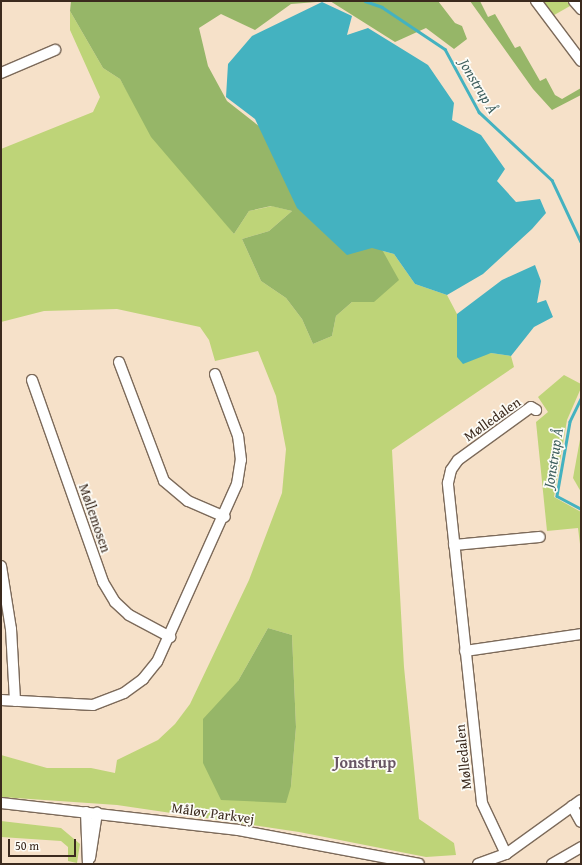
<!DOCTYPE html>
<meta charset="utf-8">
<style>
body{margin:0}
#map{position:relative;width:582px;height:865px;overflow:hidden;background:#f6e1c9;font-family:"Gentium Book Plus",serif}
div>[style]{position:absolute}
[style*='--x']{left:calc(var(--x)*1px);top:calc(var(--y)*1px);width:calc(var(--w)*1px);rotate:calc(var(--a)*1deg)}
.green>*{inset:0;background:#bed478}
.forest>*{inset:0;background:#96b668}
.water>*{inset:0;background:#44b2c0}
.stream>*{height:2.5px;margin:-1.25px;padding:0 1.25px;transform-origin:1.25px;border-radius:1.25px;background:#44b2c0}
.roads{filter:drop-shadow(1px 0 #7c6a5a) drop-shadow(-1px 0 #7c6a5a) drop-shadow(0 1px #7c6a5a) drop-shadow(0 -1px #7c6a5a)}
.minor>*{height:10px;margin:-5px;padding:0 5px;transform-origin:5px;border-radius:5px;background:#fff}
span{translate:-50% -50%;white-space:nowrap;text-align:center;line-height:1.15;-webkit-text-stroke:3.5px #fdfcf7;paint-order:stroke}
.street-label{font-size:14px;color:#3b2a1e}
.water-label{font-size:15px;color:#3f605f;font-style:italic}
.quarter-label{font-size:16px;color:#685564;font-weight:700}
.frame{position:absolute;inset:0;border:2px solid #3b2a1e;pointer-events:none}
.scale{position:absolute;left:8px;top:839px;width:68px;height:18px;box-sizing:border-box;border:2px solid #3b2a1e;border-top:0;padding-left:5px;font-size:12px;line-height:14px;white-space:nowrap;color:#3b2a1e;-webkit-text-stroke:3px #fdfcf7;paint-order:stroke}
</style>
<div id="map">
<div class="green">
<i style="clip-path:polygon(540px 1px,567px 1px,570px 6px,549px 18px)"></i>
<i style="clip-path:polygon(evenodd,70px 11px,103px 68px,120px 79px,135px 105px,234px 234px,249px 211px,272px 206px,292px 211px,269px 231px,242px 239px,261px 281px,286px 298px,302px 319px,313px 344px,332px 336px,336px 316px,352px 302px,374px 302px,383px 251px,394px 254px,415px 284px,447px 295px,457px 314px,457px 357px,491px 353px,511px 356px,514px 367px,392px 450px,404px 667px,419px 819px,454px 843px,456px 855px,426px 857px,299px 832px,117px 805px,1px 797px,1px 755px,47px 768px,91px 768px,115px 773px,117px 760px,158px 740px,175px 724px,190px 704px,249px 580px,282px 493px,286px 449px,276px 396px,258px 351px,215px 361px,209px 340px,200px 327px,117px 309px,44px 311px,1px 322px,1px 149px,93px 112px,100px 97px,70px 30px,70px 11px,268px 628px,292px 635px,296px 727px,291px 786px,238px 681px,268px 628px)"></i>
<i style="clip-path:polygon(564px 375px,581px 384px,581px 388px,567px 420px,554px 497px,581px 512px,581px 552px,578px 528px,547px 531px,536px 422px,548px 412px,538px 397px)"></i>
<i style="clip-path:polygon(581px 434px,581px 492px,573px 478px)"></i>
<i style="clip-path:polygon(1px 821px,61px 828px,80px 844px,77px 863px,68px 861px,68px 847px,61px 841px,1px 837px)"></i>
</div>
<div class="forest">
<i style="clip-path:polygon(71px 1px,438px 1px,455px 23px,462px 26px,467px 39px,454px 49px,426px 28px,395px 42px,330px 1px,291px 4px,255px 30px,221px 14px,199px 28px,208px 66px,227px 101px,269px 134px,380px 246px,399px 280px,374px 302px,352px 302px,336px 316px,332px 336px,313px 344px,302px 319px,286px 298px,261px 281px,242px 239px,269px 231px,292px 211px,271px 206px,249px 211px,234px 234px,151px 137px,120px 79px,103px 68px,70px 11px)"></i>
<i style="clip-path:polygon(470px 1px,480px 1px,488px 17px,495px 14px,515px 48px,520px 46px,540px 81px,546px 78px,555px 95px,562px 99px,581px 88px,581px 95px,552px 110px,533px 89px)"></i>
<i style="clip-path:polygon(268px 628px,292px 635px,296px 727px,291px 786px,286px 803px,221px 800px,203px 763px,203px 719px,238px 681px)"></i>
</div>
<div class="water">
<i style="clip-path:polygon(322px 2px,352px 16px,347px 35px,368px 28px,428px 65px,454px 103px,452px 120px,481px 135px,505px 169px,497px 181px,516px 202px,540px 199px,546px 213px,532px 229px,483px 274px,447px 295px,415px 284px,394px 254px,372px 248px,347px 255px,297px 208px,255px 119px,226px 97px,228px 64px,252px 36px)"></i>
<i style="clip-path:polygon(535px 265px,541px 281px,537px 303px,546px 300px,553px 317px,534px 327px,511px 356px,491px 353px,463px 364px,457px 357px,457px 314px,502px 280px)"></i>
</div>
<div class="stream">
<i style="--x:365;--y:1;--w:18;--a:19"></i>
<i style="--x:382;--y:7;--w:76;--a:33.7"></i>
<i style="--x:445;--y:49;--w:72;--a:61.6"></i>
<i style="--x:479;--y:112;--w:100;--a:43"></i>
<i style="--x:552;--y:180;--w:68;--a:64.9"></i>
<i style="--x:581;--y:399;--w:25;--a:116"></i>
<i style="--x:570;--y:422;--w:75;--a:100"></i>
<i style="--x:557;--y:496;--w:27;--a:28"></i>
</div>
<div class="roads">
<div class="minor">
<i style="--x:536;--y:1;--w:75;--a:53.1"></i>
<i style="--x:574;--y:1;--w:11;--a:49"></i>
<i style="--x:1;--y:73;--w:59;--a:-23.1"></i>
<i style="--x:119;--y:362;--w:127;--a:69.3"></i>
<i style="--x:164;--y:481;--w:31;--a:40"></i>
<i style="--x:188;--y:501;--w:40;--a:23.4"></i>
<i style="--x:32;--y:380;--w:214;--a:70.6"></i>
<i style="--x:103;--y:582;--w:23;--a:59"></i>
<i style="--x:115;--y:602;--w:19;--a:43"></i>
<i style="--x:129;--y:615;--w:47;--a:28.2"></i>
<i style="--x:454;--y:545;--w:86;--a:-5.3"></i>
<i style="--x:1;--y:566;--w:64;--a:81"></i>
<i style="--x:11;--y:629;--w:72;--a:86.8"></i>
<i style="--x:465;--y:651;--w:117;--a:-8.3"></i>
<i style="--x:1;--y:700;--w:92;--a:3.1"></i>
<i style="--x:93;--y:705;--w:33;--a:-21"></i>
<i style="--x:124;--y:693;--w:24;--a:-36"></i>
<i style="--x:143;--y:679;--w:22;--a:-51"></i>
<i style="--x:157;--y:662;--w:195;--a:-65.8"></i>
<i style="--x:237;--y:484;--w:24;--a:-81"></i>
<i style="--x:241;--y:460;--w:24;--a:-97"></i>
<i style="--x:238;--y:436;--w:66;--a:-110.4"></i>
<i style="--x:1;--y:803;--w:239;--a:6.5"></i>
<i style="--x:238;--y:830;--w:184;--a:10.6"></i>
<i style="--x:572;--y:806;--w:18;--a:61"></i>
<i style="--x:86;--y:812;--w:52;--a:87.8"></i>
<i style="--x:506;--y:854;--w:56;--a:-115.2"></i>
<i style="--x:482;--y:803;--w:322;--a:-96.1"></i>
<i style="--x:448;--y:483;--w:13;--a:-77"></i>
<i style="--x:451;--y:470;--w:12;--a:-55"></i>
<i style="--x:458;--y:460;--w:90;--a:-36"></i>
<i style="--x:531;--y:407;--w:6;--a:31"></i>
<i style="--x:90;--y:858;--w:46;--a:-81.2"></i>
<i style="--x:478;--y:864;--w:30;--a:-20"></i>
<i style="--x:506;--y:854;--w:92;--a:-35.8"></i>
<i style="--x:552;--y:864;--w:34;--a:-30"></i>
</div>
</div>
<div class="street-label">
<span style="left:492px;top:419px;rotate:-35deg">Mølledalen</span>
<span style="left:95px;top:518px;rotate:71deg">Møllemosen</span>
<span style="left:463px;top:757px;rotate:-96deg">Mølledalen</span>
<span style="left:213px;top:813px;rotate:8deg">Måløv Parkvej</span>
</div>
<div class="water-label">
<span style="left:479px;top:86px;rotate:59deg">Jonstrup Å</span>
<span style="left:553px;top:458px;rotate:-81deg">Jonstrup Å</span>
</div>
<div class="quarter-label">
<span style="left:365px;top:762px">Jonstrup</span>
</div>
<div class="frame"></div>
<div class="scale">50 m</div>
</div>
